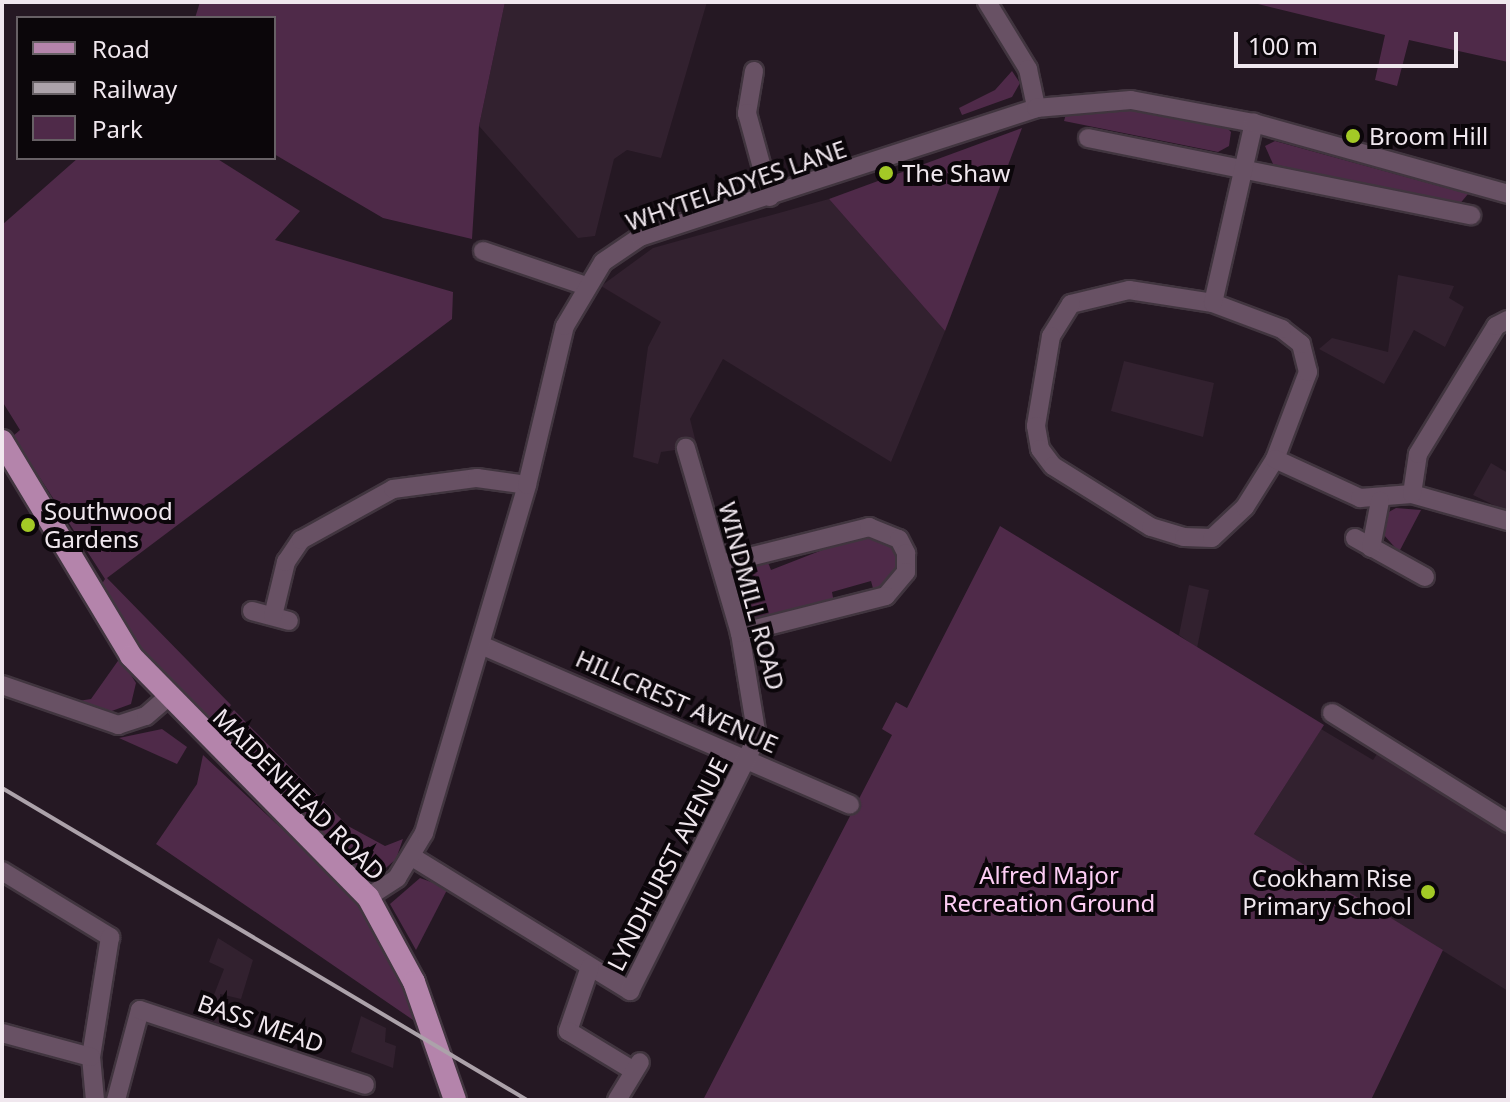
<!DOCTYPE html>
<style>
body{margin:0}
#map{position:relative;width:1510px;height:1102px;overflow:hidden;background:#251823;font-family:"Noto Sans",sans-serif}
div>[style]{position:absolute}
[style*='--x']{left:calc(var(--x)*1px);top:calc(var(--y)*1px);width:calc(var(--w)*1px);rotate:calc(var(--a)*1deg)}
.built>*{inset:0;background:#32212f}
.green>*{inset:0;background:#4f2a49}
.roads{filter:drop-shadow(2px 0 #41353f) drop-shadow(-2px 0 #41353f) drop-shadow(0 2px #41353f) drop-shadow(0 -2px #41353f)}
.minor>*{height:18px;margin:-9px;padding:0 9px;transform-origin:9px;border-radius:9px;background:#685164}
.major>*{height:22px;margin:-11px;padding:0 11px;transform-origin:11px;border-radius:11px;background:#b484ab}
.rail>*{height:4px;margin:-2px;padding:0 2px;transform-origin:2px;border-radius:2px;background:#aca2aa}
.dots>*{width:22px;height:22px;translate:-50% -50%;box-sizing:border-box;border:4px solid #0b060a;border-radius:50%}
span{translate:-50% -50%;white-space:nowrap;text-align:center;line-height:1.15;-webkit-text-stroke:8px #0b060a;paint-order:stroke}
.poi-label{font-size:24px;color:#f0e7ee}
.left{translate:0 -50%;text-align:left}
.right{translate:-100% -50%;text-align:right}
.street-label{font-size:24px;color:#f0e7ee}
.park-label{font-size:24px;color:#fdcdf4}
.frame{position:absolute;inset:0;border:4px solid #f0e7ee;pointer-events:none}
.legend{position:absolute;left:16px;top:16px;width:260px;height:144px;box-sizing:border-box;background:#0b060a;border:2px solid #676065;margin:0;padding:10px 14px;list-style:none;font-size:24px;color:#f0e7ee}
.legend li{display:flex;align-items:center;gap:16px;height:40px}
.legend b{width:40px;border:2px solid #676065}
.scale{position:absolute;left:1234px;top:32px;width:224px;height:36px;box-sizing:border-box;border:4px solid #f0e7ee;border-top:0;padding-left:10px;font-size:24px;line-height:28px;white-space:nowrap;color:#f0e7ee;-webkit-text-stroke:6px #0b060a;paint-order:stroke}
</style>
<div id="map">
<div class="built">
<i style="clip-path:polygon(505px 2px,707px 2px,661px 158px,627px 150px,614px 159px,595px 236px,578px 238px,479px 126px)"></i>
<i style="clip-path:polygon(829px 199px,945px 331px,891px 462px,723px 359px,690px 419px,697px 447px,661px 452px,658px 464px,633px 457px,648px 347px,661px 322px,601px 286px,653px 248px)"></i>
<i style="clip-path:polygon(1398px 275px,1454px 286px,1449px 298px,1464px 307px,1445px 347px,1414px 330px,1384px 384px,1319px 349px,1332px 338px,1388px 352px)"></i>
<i style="clip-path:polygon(1124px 361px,1214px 383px,1203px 437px,1111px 411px)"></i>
<i style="clip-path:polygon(1491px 463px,1508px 473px,1508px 512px,1473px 495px)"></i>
<i style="clip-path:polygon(1189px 585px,1209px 590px,1197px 648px,1179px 635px)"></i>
<i style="clip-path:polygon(1321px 729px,1373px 760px,1379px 751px,1508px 833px,1508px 991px,1254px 834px)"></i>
<i style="clip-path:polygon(218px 938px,253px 960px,241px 999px,220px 994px,220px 1025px,205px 1018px,224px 969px,209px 962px)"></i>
<i style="clip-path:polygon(361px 1016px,386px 1028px,385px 1042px,396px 1046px,393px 1068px,351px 1052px)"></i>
</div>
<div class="green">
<i style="clip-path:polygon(200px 2px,505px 2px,479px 126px,472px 239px,383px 218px,274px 154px,274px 18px,195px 18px)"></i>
<i style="clip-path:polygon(1250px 2px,1508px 2px,1508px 62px,1409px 40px,1397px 86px,1375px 80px,1385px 35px)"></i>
<i style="clip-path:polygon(1012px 71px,1020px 83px,1012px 97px,962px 115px,959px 108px,995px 90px)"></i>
<i style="clip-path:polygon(1133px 110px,1223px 124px,1231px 132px,1229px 146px,1218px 152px,1064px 121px,1066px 114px)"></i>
<i style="clip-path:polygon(1022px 128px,989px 216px,945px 331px,829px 199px)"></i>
<i style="clip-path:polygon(1275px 141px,1468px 194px,1458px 206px,1273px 164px,1265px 146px)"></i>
<i style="clip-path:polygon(78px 158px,216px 158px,300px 211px,275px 240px,453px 292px,452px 319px,107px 578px,231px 705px,212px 729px,141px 649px,100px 587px,105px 579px,13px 436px,20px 430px,2px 401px,2px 225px)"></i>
<i style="clip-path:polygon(1396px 508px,1421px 510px,1399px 552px,1383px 534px,1387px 513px)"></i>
<i style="clip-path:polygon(1000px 526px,1324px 725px,1254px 834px,1443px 950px,1371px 1100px,703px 1100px,892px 735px,882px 729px,896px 702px,907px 708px)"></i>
<i style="clip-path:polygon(871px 531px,901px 552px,896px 581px,874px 592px,871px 581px,832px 592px,834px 603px,745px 623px,732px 576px,739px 568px,767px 560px,771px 570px)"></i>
<i style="clip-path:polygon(120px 658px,136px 683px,131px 704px,109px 712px,78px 701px,91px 699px)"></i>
<i style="clip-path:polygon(234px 710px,348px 826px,385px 846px,403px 839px,396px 859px,379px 874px,360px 869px,216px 733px)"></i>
<i style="clip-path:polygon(162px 729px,187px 747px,177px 764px,119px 738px)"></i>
<i style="clip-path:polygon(203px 755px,358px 900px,400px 976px,416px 1022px,156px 844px,197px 784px)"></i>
<i style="clip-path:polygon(420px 878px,448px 888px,416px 950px,390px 904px)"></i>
</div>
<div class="roads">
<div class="minor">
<i style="--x:987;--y:2;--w:79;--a:58.5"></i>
<i style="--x:1028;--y:69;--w:40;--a:78"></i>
<i style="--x:754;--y:71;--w:43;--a:99.5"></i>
<i style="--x:747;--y:113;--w:87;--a:74.7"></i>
<i style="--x:1088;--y:138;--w:391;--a:11.4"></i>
<i style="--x:483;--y:251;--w:106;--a:18.8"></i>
<i style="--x:1213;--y:303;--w:85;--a:-171.2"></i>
<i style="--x:1129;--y:290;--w:60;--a:166.4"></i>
<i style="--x:1071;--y:304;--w:38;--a:122"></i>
<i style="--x:1051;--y:336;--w:91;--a:99.5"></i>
<i style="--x:1036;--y:426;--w:23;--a:80"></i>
<i style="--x:1040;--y:449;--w:21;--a:53"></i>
<i style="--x:1053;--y:466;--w:115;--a:31.9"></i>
<i style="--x:1151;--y:527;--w:34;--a:17"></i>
<i style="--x:1184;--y:537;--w:28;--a:2"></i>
<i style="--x:1212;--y:538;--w:45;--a:-43.2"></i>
<i style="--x:1245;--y:507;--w:57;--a:-58"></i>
<i style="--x:1275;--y:459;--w:93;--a:-69.2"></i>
<i style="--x:1308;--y:372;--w:29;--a:-104"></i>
<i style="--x:1301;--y:344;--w:24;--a:-142"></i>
<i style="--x:1282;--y:329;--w:74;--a:-159.4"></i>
<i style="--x:1213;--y:303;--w:185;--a:-77.2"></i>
<i style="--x:1275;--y:459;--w:94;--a:24.6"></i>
<i style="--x:1360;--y:498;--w:52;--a:-4.4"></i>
<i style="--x:1412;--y:494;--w:100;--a:15.7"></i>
<i style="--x:1412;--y:494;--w:40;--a:-81.5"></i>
<i style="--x:1418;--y:454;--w:150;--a:-58.6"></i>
<i style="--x:1496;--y:326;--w:13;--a:-27"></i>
<i style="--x:1355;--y:538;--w:80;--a:29.1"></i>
<i style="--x:1371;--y:548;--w:48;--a:-79.2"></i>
<i style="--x:721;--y:564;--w:153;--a:-14"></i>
<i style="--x:869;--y:527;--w:32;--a:22"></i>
<i style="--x:899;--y:539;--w:16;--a:63"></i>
<i style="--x:906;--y:553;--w:19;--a:90"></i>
<i style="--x:906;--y:572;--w:31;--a:130"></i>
<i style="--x:886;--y:596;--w:151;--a:165.8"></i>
<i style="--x:252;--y:611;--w:38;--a:15"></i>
<i style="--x:273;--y:616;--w:56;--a:-76.5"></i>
<i style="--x:286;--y:562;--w:27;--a:-56"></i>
<i style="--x:301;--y:540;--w:105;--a:-29"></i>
<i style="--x:393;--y:489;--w:85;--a:-7.5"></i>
<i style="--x:477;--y:478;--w:50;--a:8"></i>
<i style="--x:481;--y:645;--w:402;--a:23.4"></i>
<i style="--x:2;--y:685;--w:123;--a:19"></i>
<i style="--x:118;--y:725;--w:29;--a:-18"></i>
<i style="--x:146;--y:716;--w:28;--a:-41"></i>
<i style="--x:1332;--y:713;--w:208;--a:32"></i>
<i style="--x:414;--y:858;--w:254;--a:31.6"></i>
<i style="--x:630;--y:991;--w:284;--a:-63.4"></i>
<i style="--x:757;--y:737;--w:105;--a:-99.3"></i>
<i style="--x:740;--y:633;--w:193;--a:-106.3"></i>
<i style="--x:2;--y:871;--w:127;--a:31.4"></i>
<i style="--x:110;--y:937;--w:121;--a:99"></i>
<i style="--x:91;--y:1057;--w:43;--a:84.7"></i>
<i style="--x:368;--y:897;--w:35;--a:-33"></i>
<i style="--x:397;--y:878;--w:52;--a:-59"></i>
<i style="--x:424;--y:833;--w:363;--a:-73.5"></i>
<i style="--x:527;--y:485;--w:163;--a:-76.6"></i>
<i style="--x:565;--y:326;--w:74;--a:-59.3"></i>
<i style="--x:603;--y:262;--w:45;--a:-34"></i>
<i style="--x:640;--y:237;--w:416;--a:-18"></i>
<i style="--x:1036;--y:108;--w:95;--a:-4.8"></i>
<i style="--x:1131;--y:100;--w:125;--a:10.6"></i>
<i style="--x:1254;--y:123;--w:264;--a:15.6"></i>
<i style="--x:590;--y:967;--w:68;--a:109"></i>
<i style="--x:568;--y:1031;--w:77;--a:31.2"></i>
<i style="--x:2;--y:1033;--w:92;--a:15.1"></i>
<i style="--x:116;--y:1100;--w:93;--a:-75.1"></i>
<i style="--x:140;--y:1010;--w:237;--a:18.4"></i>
<i style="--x:617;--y:1100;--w:44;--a:-58.8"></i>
</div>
<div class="major">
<i style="--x:2;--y:441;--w:251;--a:59"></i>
<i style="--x:131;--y:656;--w:338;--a:45.5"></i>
<i style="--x:368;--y:897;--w:97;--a:61.6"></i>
<i style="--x:414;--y:982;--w:125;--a:70.8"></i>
</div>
</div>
<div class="rail">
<i style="--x:2;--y:788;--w:611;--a:30.72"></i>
</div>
<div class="dots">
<i style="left:1353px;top:136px;background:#a3c926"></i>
<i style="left:886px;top:173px;background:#a3c926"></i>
<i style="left:28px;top:525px;background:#a3c926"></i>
<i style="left:1428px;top:892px;background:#a3c926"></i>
</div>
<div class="poi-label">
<span class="left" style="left:1369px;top:136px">Broom Hill</span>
<span class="left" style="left:902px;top:173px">The Shaw</span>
<span class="left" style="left:44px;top:525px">Southwood<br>Gardens</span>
<span class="right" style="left:1412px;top:892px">Cookham Rise<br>Primary School</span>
</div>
<div class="street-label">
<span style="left:736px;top:185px;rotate:-19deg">WHYTELADYES LANE</span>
<span style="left:752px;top:596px;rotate:75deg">WINDMILL ROAD</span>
<span style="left:677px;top:701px;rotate:24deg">HILLCREST AVENUE</span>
<span style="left:299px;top:794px;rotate:45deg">MAIDENHEAD ROAD</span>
<span style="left:667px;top:864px;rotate:-63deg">LYNDHURST AVENUE</span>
<span style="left:261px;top:1023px;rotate:19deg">BASS MEAD</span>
</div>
<div class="park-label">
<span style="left:1049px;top:889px">Alfred Major<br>Recreation Ground</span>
</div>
<div class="frame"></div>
<ul class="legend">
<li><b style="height:10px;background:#b484ab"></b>Road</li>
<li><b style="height:10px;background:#aca2aa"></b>Railway</li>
<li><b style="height:22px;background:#4f2a49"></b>Park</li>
</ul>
<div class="scale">100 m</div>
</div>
